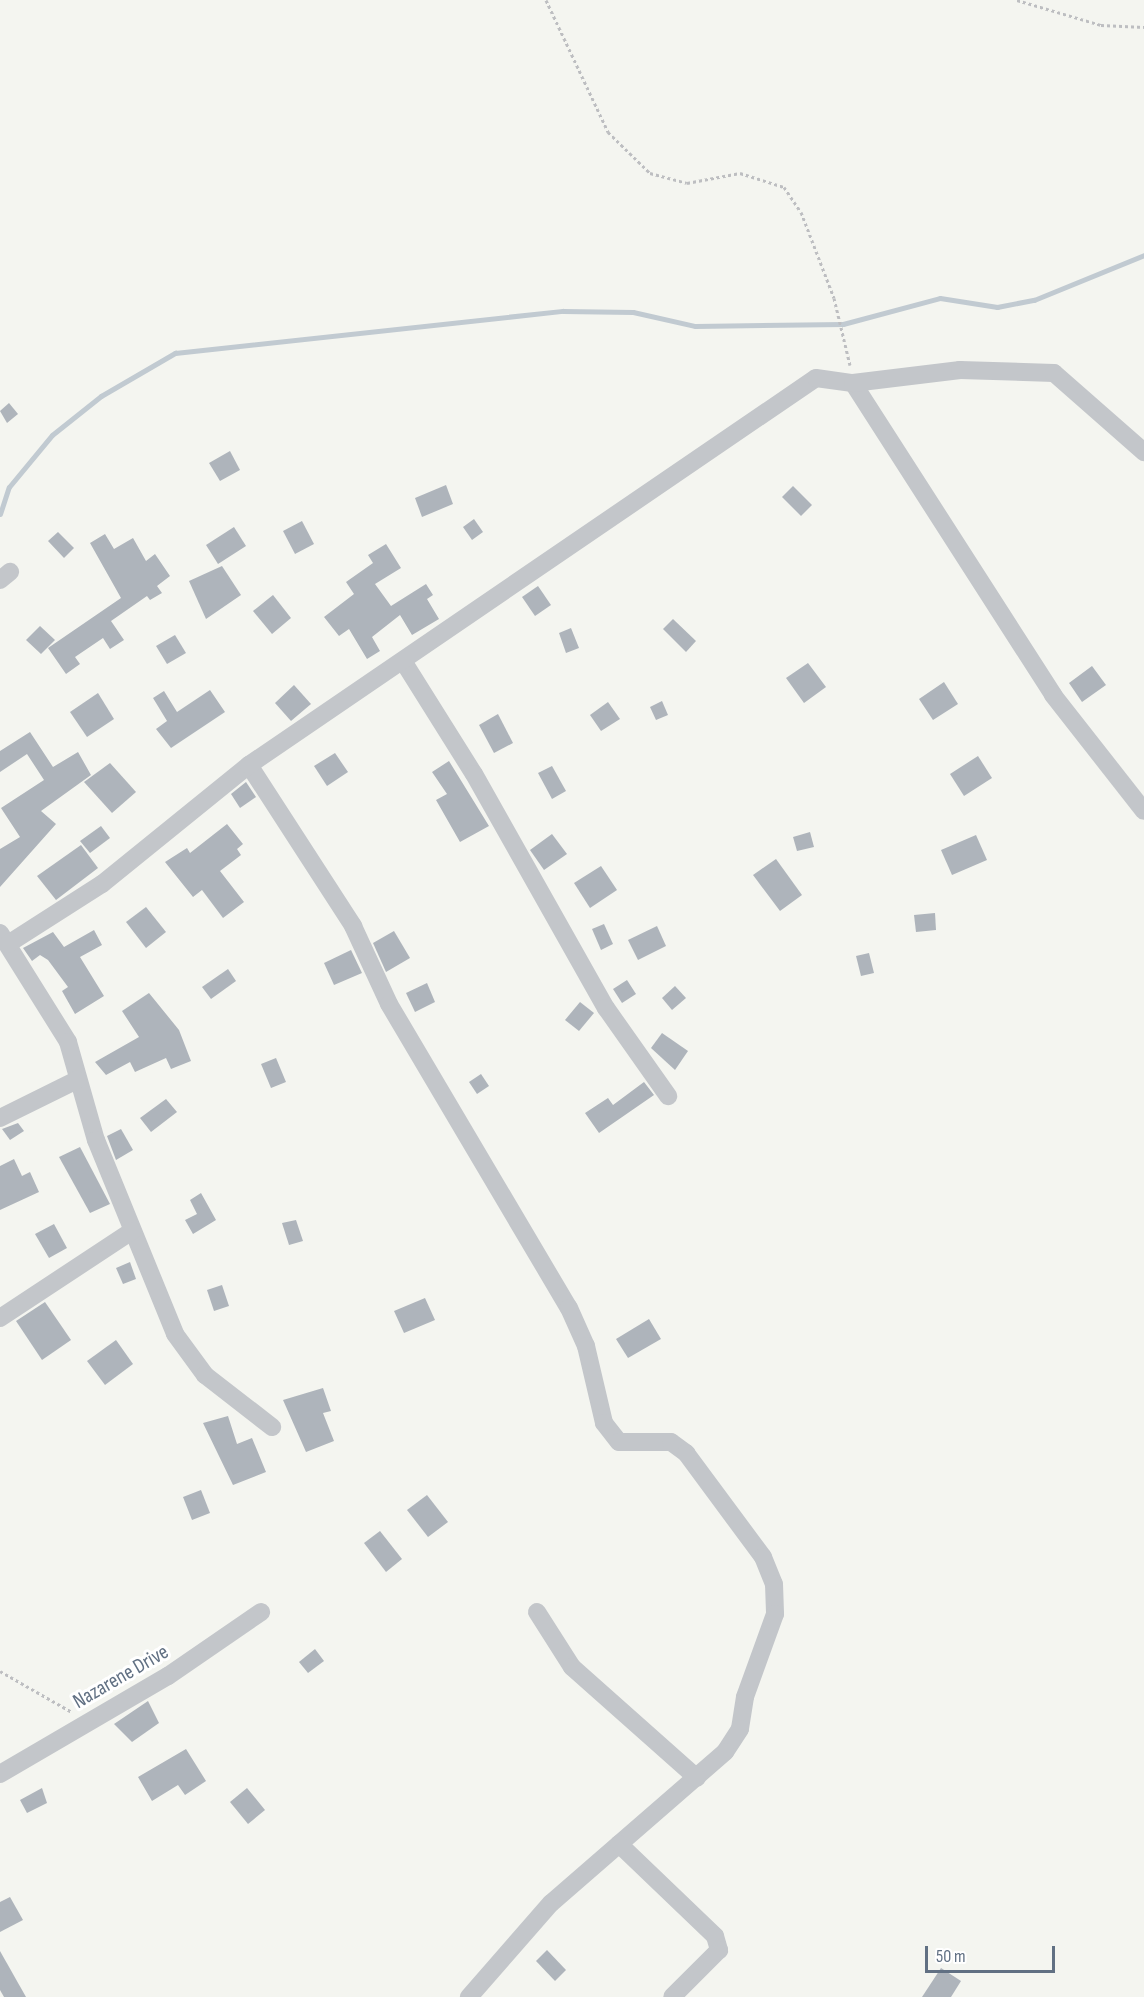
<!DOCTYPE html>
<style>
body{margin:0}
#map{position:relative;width:1144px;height:1997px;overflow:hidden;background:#f4f5f0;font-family:"Sofia Sans Condensed",sans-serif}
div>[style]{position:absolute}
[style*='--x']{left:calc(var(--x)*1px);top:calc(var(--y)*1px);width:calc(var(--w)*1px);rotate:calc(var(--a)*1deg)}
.stream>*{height:5px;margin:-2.5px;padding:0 2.5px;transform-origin:2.5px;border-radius:2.5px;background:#c1cad1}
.building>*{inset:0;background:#aeb4bb}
.path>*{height:3px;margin-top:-1.5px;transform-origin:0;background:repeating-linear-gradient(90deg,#bdbec1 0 3px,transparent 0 6px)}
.minor>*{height:18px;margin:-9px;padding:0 9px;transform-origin:9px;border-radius:9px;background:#c3c6ca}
span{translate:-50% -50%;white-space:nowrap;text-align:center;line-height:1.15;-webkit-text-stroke:6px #fff;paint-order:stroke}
.street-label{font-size:21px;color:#617083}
.scale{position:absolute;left:925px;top:1946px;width:130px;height:27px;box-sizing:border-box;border:3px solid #617083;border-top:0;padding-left:8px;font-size:18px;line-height:21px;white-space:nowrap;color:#617083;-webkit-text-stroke:4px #fff;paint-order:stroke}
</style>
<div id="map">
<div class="stream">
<i style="--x:0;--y:514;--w:28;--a:-72"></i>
<i style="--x:9;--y:487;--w:67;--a:-50.4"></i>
<i style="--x:52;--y:435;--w:63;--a:-38.5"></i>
<i style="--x:101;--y:396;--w:86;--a:-30.2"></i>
<i style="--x:175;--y:353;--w:390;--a:-6.2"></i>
<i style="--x:563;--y:311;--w:70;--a:0.8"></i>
<i style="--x:633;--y:312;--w:64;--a:12.7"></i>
<i style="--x:695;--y:326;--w:148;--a:-0.8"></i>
<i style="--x:843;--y:324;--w:100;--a:-15"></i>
<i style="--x:940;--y:298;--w:58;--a:9"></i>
<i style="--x:997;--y:307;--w:38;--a:-11"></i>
<i style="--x:1034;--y:300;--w:119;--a:-22.2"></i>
</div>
<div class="building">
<i style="clip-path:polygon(9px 403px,18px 414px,7px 423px,0 411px)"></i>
<i style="clip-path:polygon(230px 451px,240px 470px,220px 481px,209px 463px)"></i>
<i style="clip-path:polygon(446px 485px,453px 504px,422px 517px,415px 498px)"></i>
<i style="clip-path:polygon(793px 486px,812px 505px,801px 516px,782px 497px)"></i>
<i style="clip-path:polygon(474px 519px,483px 532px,472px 540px,463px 527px)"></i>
<i style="clip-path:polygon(302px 521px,314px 544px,295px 554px,283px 531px)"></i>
<i style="clip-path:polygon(234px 527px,246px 546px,218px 564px,206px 545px)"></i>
<i style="clip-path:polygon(58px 532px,74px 548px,64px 558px,48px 541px)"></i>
<i style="clip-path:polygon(105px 534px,114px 549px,133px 538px,146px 561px,155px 554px,170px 576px,157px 586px,162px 593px,150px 600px,147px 596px,111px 621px,124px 640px,110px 649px,103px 638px,75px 657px,80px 664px,66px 674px,48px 648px,121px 598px,90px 543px)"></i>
<i style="clip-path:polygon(386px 544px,401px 568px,375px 584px,391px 606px,426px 584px,433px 595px,427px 599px,439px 619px,412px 635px,400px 615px,372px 637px,380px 651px,367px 659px,349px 629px,339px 636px,324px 617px,354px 594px,346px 582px,373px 563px,368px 555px)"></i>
<i style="clip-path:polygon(222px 566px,241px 595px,206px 619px,189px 581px)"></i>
<i style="clip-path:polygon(538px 586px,551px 605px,535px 616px,522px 597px)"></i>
<i style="clip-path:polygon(273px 595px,291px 618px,272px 634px,253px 611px)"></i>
<i style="clip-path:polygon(673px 619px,696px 641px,686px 652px,663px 629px)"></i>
<i style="clip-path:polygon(40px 626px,55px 640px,41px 654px,26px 640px)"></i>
<i style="clip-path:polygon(571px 628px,579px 648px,566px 653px,559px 633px)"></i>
<i style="clip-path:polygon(175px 635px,186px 653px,167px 664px,156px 646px)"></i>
<i style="clip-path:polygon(808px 663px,826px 687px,804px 703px,786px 678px)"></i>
<i style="clip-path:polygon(1092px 666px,1106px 685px,1082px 702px,1069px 683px)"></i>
<i style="clip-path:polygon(944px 682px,958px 704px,933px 720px,919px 699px)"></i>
<i style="clip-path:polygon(294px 685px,311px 704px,291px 721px,275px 703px)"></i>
<i style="clip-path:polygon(210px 690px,225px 712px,171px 748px,156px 729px,167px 721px,153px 698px,164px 691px,177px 712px)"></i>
<i style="clip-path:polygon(98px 693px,114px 719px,87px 737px,70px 712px)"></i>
<i style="clip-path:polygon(662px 701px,668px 715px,656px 720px,650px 707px)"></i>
<i style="clip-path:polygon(608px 702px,620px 719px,601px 731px,590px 715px)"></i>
<i style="clip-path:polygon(498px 714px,513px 743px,494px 753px,479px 725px)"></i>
<i style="clip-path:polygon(30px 732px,53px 767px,78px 752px,91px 775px,41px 811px,56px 824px,0 887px,0 849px,20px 837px,1px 808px,44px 780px,27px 754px,0 772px,0 751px)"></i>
<i style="clip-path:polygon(335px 753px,348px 772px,327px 786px,314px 766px)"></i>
<i style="clip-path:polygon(978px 756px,992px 778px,964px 796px,950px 774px)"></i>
<i style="clip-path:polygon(449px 761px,489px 826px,460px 842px,436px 800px,447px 794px,432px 772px)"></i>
<i style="clip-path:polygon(110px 763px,136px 792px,112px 813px,84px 782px)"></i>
<i style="clip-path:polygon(552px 766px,566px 791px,552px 799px,538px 773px)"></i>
<i style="clip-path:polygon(246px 782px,256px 797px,240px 808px,231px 794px)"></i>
<i style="clip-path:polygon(227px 824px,243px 844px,237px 849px,241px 855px,220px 871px,244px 902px,223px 918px,202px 890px,193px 897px,165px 862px,187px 848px,190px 853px)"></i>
<i style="clip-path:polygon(101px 826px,110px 838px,90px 853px,80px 841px)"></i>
<i style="clip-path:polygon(810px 832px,814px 847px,797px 851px,793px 837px)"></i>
<i style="clip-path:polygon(552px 834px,567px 854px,544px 870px,530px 850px)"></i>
<i style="clip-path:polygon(976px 835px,987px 860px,952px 875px,941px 850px)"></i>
<i style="clip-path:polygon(81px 845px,98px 868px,56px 900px,37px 876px)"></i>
<i style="clip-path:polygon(776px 859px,802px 895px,780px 911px,753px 875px)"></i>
<i style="clip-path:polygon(601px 866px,617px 890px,590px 908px,574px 883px)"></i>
<i style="clip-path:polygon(146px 907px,166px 932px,146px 948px,126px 922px)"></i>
<i style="clip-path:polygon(935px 913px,936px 930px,916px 932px,914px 915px)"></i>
<i style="clip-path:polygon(604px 924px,613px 944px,601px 950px,592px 929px)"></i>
<i style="clip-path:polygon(657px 926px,666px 946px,638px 960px,628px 940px)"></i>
<i style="clip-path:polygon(94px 930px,102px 945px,80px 957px,104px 996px,75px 1014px,62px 991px,68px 987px,48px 960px,40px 955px,32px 961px,23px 948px,53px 932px,64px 947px)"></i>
<i style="clip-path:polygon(394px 931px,410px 958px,386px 972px,373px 943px)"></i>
<i style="clip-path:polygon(351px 950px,362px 973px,334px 985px,324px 963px)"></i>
<i style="clip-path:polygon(869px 953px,874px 973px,861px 976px,856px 956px)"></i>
<i style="clip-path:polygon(228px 969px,236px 981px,211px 999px,202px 987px)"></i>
<i style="clip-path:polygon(627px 980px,636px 994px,622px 1003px,613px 989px)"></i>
<i style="clip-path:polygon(427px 983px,435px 1002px,415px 1012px,406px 993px)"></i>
<i style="clip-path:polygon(675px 986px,686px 998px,672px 1010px,662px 998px)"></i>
<i style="clip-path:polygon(149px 993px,179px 1030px,191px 1061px,171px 1069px,166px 1058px,135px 1072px,130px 1062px,106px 1075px,95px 1062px,139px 1037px,122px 1011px)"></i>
<i style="clip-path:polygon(580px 1002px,594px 1013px,579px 1031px,565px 1020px)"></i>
<i style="clip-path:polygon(662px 1033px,688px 1051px,675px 1070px,651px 1048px)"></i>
<i style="clip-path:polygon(276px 1058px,286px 1082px,271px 1088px,261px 1064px)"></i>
<i style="clip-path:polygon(481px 1074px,489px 1086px,477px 1094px,469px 1082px)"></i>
<i style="clip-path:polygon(644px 1082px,654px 1095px,599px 1133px,585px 1113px,608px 1098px,613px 1105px)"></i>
<i style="clip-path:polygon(166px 1099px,177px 1112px,151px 1132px,140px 1118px)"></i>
<i style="clip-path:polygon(18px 1123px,24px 1131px,10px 1140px,2px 1129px)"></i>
<i style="clip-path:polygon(121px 1129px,133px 1150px,116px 1160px,107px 1136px)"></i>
<i style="clip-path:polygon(80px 1147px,110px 1204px,90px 1213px,59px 1157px)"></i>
<i style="clip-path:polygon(14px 1159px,22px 1176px,30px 1172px,39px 1192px,0 1210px,0 1166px)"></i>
<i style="clip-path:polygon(201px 1193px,216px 1220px,193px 1234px,185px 1220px,197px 1214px,190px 1200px)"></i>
<i style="clip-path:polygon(296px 1220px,303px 1241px,289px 1245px,282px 1223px)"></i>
<i style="clip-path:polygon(54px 1224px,67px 1248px,49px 1258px,35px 1234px)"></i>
<i style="clip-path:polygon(130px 1262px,136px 1279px,123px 1284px,116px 1268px)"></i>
<i style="clip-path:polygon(222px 1285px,229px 1306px,214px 1311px,207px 1290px)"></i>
<i style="clip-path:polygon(425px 1298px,435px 1320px,404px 1333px,394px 1311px)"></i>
<i style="clip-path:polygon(45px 1302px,71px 1340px,42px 1360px,16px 1321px)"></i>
<i style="clip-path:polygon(649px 1319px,661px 1339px,628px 1358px,616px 1339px)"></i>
<i style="clip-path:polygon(116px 1340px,133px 1364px,105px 1385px,87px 1361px)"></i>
<i style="clip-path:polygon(323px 1388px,331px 1411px,323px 1413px,334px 1441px,306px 1452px,283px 1400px)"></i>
<i style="clip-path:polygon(228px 1416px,237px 1444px,252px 1438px,266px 1472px,233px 1485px,203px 1423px)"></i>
<i style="clip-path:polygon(201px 1490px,210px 1513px,192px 1520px,183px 1497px)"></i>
<i style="clip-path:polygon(427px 1495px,448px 1522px,428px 1537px,407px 1510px)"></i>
<i style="clip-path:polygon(380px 1531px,402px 1559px,386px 1572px,364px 1543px)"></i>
<i style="clip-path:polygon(315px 1649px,324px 1661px,308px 1673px,299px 1662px)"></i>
<i style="clip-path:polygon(148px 1701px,159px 1723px,132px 1742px,114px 1724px)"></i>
<i style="clip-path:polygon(186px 1749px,206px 1781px,185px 1795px,178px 1785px,152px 1801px,138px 1777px)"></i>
<i style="clip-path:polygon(42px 1788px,47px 1803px,27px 1813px,20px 1800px)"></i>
<i style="clip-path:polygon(247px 1788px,265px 1810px,248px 1824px,230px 1802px)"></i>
<i style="clip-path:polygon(10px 1897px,23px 1920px,0 1932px,0 1902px)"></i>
<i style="clip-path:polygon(547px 1950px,566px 1970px,555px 1981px,536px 1961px)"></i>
<i style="clip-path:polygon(0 1951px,26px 1997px,4px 1997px,0 1990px)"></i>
<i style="clip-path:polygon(941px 1968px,961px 1981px,951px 1997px,922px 1997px)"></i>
</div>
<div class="path">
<i style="--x:546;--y:0;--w:146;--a:64.8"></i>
<i style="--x:608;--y:132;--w:59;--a:44.3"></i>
<i style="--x:650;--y:173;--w:38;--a:15"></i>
<i style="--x:687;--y:183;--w:54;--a:-10.7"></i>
<i style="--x:740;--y:173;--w:46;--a:17.7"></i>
<i style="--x:784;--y:187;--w:30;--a:56"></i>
<i style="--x:801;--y:212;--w:92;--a:69"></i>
<i style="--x:834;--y:298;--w:69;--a:76.6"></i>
<i style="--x:1017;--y:0;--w:88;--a:16.6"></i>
<i style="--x:1101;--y:25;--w:43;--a:2.7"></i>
<i style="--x:0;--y:1671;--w:83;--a:29.7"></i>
</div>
<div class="minor">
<i style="--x:853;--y:383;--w:371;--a:57.3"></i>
<i style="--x:1053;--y:695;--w:147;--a:51.9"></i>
<i style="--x:0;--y:580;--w:13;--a:-39"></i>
<i style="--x:403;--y:661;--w:133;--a:57.9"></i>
<i style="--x:474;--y:774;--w:269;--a:60.6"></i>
<i style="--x:606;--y:1008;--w:108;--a:54.8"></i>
<i style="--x:249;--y:765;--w:192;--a:57.1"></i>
<i style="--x:353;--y:926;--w:86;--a:65.2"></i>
<i style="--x:389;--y:1004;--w:353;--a:59.4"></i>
<i style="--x:569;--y:1308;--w:42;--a:65.9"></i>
<i style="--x:586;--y:1346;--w:79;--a:76.8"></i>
<i style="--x:604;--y:1423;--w:24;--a:52"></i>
<i style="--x:619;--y:1442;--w:52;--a:0"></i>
<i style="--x:671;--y:1442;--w:19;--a:36"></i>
<i style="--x:686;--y:1453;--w:129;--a:53.5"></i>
<i style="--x:763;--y:1557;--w:29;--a:68"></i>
<i style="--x:774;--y:1584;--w:30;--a:88"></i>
<i style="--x:775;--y:1614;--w:88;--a:109.9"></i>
<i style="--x:745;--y:1697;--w:32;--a:99"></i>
<i style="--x:740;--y:1729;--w:27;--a:123"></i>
<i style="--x:725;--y:1752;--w:230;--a:139"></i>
<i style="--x:551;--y:1903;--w:125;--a:131.1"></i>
<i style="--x:0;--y:933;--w:128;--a:58"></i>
<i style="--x:68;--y:1042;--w:102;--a:74.1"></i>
<i style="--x:96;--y:1140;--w:209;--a:67.8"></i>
<i style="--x:175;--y:1334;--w:51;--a:53.8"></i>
<i style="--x:205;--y:1375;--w:85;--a:37.8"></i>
<i style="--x:8;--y:944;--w:112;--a:-32.6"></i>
<i style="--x:102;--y:884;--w:189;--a:-39"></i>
<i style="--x:249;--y:765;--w:686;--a:-34.32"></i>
<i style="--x:816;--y:378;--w:37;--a:8"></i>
<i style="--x:853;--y:383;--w:108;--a:-6.9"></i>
<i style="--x:960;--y:370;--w:94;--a:1.8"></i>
<i style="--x:1054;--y:373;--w:120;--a:41.3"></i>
<i style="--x:0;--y:1118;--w:86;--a:-26.3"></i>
<i style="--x:0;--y:1318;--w:158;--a:-33.4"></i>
<i style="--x:537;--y:1612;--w:65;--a:57.5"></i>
<i style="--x:572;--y:1667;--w:167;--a:41.6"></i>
<i style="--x:0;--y:1774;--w:194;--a:-30.3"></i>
<i style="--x:168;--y:1676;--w:113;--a:-34.5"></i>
<i style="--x:619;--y:1844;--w:133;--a:43.8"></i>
<i style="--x:715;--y:1936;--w:15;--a:74"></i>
<i style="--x:719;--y:1950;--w:66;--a:135"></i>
</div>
<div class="street-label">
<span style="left:121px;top:1677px;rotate:-30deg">Nazarene Drive</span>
</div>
<div class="scale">50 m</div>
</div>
